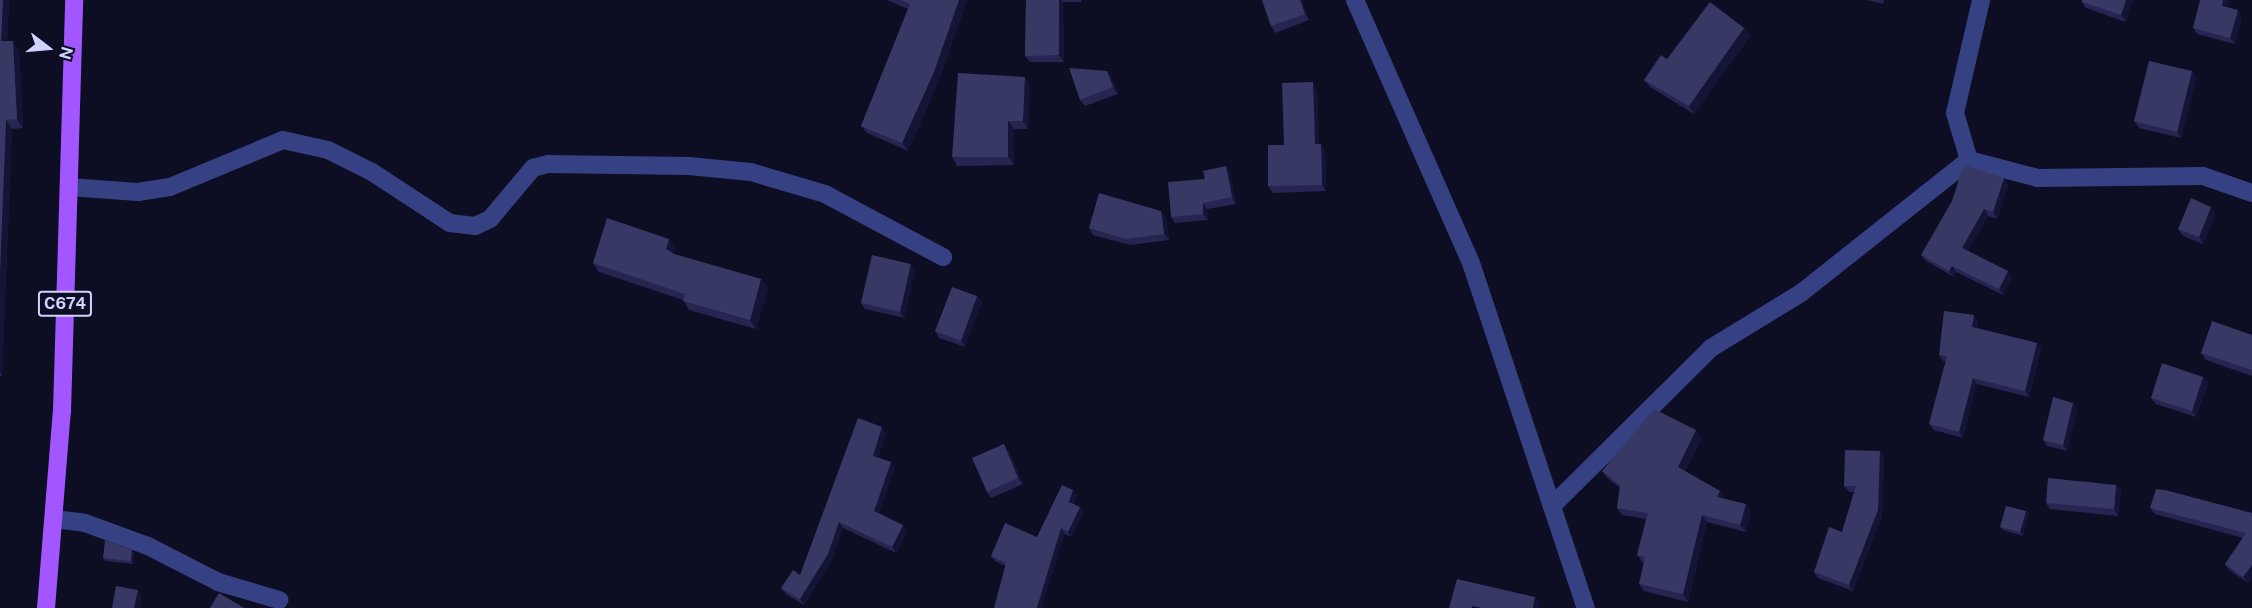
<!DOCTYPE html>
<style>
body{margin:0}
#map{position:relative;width:2252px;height:608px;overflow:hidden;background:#0d0d23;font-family:"Public Sans",sans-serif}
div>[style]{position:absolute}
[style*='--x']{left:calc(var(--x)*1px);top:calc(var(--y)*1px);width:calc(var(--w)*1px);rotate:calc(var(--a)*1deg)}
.minor>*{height:18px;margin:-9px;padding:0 9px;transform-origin:9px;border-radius:9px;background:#364184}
.major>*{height:18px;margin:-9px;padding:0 9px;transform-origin:9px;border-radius:9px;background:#a156ff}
.wall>*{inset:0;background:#262552}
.shaded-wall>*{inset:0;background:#141437}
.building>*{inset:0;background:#383865}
span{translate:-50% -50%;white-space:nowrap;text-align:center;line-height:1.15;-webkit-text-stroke:6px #0d0d23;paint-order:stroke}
.shield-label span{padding:2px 4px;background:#0d0d23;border:2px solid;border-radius:4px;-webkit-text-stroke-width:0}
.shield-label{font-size:16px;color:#cfd2ff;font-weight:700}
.north{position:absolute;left:18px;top:18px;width:60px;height:60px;-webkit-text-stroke:4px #0d0d23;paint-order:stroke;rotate:106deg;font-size:16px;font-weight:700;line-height:24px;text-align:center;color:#cfd2ff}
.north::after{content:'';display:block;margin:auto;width:21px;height:27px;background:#cfd2ff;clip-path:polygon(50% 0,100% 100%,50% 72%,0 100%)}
</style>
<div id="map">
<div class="minor">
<i style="--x:1355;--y:0;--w:287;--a:66.2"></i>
<i style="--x:1471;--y:263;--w:364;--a:71.6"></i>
<i style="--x:1969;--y:160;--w:49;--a:-106.6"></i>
<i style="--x:1955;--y:113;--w:116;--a:-77"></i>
<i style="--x:69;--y:187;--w:69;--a:4.1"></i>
<i style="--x:138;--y:192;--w:32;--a:-9"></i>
<i style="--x:170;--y:187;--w:122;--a:-22.6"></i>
<i style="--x:283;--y:140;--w:46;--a:12.5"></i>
<i style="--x:328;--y:150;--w:49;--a:26.6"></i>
<i style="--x:372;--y:172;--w:93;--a:33.2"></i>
<i style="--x:450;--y:223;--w:25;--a:7"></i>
<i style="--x:475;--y:226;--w:17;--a:-25"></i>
<i style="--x:490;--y:219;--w:67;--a:-49.9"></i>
<i style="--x:533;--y:168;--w:16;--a:-15"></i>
<i style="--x:548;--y:164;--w:141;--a:0.8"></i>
<i style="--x:689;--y:166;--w:62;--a:5.5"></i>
<i style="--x:751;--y:172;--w:77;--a:16.6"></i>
<i style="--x:825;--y:194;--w:134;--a:28.1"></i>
<i style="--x:1552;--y:506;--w:224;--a:-44.8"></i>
<i style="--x:1711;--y:348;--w:105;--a:-31.4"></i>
<i style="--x:1801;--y:293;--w:214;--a:-38.4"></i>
<i style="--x:1969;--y:160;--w:71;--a:14.6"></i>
<i style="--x:2038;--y:178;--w:165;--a:-0.7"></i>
<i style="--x:2203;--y:176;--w:52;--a:19.1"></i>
<i style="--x:54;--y:519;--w:31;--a:7"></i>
<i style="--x:85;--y:523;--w:67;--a:20.1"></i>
<i style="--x:148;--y:546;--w:79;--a:27.2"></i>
<i style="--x:218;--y:582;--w:64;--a:16.4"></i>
</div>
<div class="major">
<i style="--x:46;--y:608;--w:198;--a:-85.4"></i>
<i style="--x:62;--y:411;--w:411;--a:-88.3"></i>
</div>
<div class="wall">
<i style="clip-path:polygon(0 0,9px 0,7px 41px,19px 50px,23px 128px,12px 129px,2px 376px,0 376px)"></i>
<i style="clip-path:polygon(887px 0,967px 0,939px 80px,908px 151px,867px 133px,861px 126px,908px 9px)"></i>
<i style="clip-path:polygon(1026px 0,1081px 0,1081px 2px,1063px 2px,1064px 62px,1030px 62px,1025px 56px)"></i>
<i style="clip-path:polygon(1262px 0,1302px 0,1309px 20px,1275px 33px,1271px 26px)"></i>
<i style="clip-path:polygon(1867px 0,1884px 0,1883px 4px)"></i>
<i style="clip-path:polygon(2133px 0,2126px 22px,2086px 8px,2082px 2px)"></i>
<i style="clip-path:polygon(2228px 7px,2242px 16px,2235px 44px,2197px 34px,2193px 28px)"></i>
<i style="clip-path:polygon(1744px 28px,1750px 36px,1694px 114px,1650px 87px,1644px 80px)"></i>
<i style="clip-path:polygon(1107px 71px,1112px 77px,1118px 94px,1085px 106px,1080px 100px)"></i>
<i style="clip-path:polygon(2192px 71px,2196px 78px,2181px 138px,2139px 128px,2134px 121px)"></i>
<i style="clip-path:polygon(1030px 85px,1028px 129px,1014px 129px,1014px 165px,957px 166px,952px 157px)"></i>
<i style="clip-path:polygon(1317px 89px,1319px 144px,1325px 150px,1326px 191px,1273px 193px,1268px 186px,1284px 145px)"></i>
<i style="clip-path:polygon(1230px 172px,1236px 204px,1207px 209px,1208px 220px,1175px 223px,1171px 217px,1205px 179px)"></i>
<i style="clip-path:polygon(2004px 178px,2008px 185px,1997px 219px,1988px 216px,1968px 251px,2012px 277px,2003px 295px,1956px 272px,1954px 277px,1926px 261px,1921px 255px)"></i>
<i style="clip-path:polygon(1161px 211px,1166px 218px,1169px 240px,1130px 245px,1093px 235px,1089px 228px)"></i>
<i style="clip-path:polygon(2216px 213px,2203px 244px,2183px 236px,2178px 229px)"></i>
<i style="clip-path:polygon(669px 239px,675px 248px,673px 254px,761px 279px,768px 288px,756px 329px,689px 310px,683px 300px,599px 272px,593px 263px)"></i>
<i style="clip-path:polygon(915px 270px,904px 318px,865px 309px,861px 303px)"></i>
<i style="clip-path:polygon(977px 296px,982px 302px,965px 347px,939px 338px,935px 331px)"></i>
<i style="clip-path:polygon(1978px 321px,1977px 328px,2037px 343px,2041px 349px,2029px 397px,1977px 384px,1963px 438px,1934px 430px,1929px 424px,1946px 361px,1943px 361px,1939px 355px)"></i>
<i style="clip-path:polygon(2252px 335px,2252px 376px,2206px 360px,2201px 353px)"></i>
<i style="clip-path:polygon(2203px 377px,2208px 383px,2196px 417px,2156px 404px,2151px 398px)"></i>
<i style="clip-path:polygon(2077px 409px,2067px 451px,2047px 446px,2043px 440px)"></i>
<i style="clip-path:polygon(1696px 430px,1702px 438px,1685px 471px,1725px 499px,1746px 504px,1751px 512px,1746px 532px,1707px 522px,1688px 602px,1644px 591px,1639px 584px,1644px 563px,1643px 563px,1637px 555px,1646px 519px,1622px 515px,1617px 508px,1620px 488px,1607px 478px,1602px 471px)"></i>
<i style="clip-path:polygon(886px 433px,878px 458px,891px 462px,895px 468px,879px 513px,907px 531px,896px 553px,843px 528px,832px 560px,804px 605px,786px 594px,781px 588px,800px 575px)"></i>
<i style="clip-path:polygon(1009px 451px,1023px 484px,991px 498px,987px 492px)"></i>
<i style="clip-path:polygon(1880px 451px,1884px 458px,1882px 516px,1853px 591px,1818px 578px,1814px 572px,1842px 532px,1854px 492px,1849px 492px,1844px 486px)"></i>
<i style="clip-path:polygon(2116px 485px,2121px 491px,2118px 516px,2050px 509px,2046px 503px)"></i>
<i style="clip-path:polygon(1077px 495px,1074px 504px,1083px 513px,1071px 537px,1065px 534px,1005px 566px,995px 561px,991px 556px,1037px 537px)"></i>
<i style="clip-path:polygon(2150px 508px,2252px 513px,2248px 583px,2229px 570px,2225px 564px,2243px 538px,2155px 514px)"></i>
<i style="clip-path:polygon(2026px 511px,2028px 514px,2023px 536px,2003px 530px,2000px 527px)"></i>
<i style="clip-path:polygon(132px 550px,134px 553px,133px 564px,106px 561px,103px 558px)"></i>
</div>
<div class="shaded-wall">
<i style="clip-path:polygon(3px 0,9px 0,7px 50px,1px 41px)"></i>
<i style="clip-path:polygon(959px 0,967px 0,939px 80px,908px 151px,902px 143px)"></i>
<i style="clip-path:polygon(1059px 0,1062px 0,1063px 2px,1064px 62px,1059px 55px)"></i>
<i style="clip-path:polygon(1300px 0,1302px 0,1309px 20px,1305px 14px)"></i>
<i style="clip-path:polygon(2126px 0,2133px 0,2126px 22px,2121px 15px)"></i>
<i style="clip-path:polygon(2223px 0,2229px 0,2226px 12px,2222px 6px)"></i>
<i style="clip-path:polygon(2238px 10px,2242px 16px,2235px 44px,2230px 38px)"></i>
<i style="clip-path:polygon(1744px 28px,1750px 36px,1694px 114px,1689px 106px)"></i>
<i style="clip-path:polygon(13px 41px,19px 50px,23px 128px,17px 119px)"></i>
<i style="clip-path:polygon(1107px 71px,1112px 77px,1118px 94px,1113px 87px)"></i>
<i style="clip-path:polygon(2192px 71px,2196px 78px,2181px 138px,2177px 132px)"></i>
<i style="clip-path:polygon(1025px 77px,1030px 85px,1028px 129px,1023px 121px)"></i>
<i style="clip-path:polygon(1313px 82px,1317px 89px,1319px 150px,1315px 144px)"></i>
<i style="clip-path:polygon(6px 120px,12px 129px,2px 376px,0 372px,0 271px)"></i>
<i style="clip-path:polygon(1008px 121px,1014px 129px,1014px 165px,1008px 157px)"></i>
<i style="clip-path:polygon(1321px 144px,1325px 150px,1326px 191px,1322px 185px)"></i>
<i style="clip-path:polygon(1226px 166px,1230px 172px,1236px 204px,1232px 197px)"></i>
<i style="clip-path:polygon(2004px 178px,2008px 185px,1997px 219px,1993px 212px)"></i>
<i style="clip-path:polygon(1203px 203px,1207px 209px,1208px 220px,1203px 214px)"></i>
<i style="clip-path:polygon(2211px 207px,2216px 213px,2203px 244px,2199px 237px)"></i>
<i style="clip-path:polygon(1984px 209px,1988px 216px,1966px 255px,1962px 248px)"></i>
<i style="clip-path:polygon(1161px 211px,1166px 218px,1169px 240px,1164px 234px)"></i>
<i style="clip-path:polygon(669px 239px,675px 248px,672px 258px,666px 249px)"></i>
<i style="clip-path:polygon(911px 264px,915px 270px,904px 318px,900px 312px)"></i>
<i style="clip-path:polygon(1952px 266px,1956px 272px,1954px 277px,1949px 271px)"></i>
<i style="clip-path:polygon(2008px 271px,2012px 277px,2003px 295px,1999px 289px)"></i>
<i style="clip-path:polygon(761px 279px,768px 288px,756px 329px,750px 320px)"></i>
<i style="clip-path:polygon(977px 296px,982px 302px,965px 347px,961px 341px)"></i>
<i style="clip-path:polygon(1974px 315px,1978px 321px,1976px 333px,1972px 327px)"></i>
<i style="clip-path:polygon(2037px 343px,2041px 349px,2029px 397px,2025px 391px)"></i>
<i style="clip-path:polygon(2203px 377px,2208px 383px,2196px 417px,2192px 411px)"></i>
<i style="clip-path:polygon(1973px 378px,1977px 384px,1963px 438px,1959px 432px)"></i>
<i style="clip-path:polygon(2073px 403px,2077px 409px,2067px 451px,2063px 445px)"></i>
<i style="clip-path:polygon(882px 427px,886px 433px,877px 462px,873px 456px)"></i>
<i style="clip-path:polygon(1696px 430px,1702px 438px,1683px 474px,1678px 467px)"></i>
<i style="clip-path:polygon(1004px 444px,1009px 451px,1023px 484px,1018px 478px)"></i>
<i style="clip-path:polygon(1880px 451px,1884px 458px,1882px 516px,1853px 591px,1849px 585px)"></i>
<i style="clip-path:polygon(891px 462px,895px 468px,878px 517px,874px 511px)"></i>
<i style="clip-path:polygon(2116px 485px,2121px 491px,2118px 516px,2114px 509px)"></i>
<i style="clip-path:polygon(1073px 490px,1077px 495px,1073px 507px,1069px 502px)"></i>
<i style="clip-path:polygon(1720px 491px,1725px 499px,1717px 497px)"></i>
<i style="clip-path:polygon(1746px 504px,1751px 512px,1746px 532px,1740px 525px)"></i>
<i style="clip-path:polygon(1080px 507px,1083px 513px,1071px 537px,1068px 532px)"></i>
<i style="clip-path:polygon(2026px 511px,2028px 514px,2023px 536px,2020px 532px)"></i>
<i style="clip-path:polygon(1702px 515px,1707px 522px,1688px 602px,1683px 594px)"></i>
<i style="clip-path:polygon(839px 522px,843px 528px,832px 560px,804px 605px,800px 599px)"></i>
<i style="clip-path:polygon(903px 525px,907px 531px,896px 553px,892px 547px)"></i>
<i style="clip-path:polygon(1061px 528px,1065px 534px,1042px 608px,1037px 608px)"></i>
<i style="clip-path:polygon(132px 550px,134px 553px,133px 564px,131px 561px)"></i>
<i style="clip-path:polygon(2252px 565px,2252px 577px,2248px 583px,2243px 577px)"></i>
<i style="clip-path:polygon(138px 590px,142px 597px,140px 608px,134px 608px)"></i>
<i style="clip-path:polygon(1535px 597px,1540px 603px,1539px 608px,1533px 608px)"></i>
</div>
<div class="building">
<i style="clip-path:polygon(0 0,3px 0,1px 41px,13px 41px,17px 119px,6px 120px,0 271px)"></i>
<i style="clip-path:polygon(901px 0,959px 0,934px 72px,902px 143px,861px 126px,910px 4px)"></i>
<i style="clip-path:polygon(1026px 0,1059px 0,1059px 55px,1025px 56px)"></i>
<i style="clip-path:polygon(1262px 0,1300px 0,1305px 14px,1271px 26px)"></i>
<i style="clip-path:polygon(2082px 0,2126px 0,2121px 15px,2082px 2px)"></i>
<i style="clip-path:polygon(2200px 0,2223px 0,2222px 6px,2238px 10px,2230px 38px,2193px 28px)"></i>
<i style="clip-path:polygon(1710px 2px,1744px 28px,1689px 106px,1644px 80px,1661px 55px,1667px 59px)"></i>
<i style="clip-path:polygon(2149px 61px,2192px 71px,2177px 132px,2134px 121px)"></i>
<i style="clip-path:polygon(1069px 68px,1107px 71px,1113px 87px,1080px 100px)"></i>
<i style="clip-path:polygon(958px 73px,1025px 77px,1023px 121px,1008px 121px,1008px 157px,952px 157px)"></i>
<i style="clip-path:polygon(1313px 82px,1315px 144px,1321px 144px,1322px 185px,1268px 186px,1268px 145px,1284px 145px,1282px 83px)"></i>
<i style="clip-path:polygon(1226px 166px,1232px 197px,1203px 203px,1203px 214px,1171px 217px,1168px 182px,1205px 179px,1203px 171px)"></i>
<i style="clip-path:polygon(1967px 166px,2004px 178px,1993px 212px,1984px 209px,1962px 248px,2008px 271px,1999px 289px,1952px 266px,1949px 271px,1921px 255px,1952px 201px,1962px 170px)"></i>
<i style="clip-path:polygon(1099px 193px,1161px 211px,1164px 234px,1126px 239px,1089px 228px)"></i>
<i style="clip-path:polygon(2191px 198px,2211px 207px,2199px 237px,2178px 229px)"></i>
<i style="clip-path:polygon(607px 218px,669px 239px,666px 249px,674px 254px,761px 279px,750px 320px,683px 301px,685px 294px,593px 263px)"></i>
<i style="clip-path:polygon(872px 255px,911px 264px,900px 312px,861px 303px)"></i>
<i style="clip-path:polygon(952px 287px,977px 296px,961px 341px,935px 331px)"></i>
<i style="clip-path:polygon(1944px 311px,1974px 315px,1972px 327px,2037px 343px,2025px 391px,1973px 378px,1959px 432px,1929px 424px,1947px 356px,1939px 355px)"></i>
<i style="clip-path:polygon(2212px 321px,2252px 335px,2252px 370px,2201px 353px)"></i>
<i style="clip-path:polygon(2162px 363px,2203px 377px,2192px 411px,2151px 398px)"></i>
<i style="clip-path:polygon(2053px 397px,2073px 403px,2063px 445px,2043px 440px)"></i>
<i style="clip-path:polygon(1654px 409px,1696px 430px,1678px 467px,1720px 491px,1717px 497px,1746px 504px,1740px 525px,1702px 515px,1683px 594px,1639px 584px,1645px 557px,1637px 555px,1648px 513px,1617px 508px,1620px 485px,1602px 471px)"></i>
<i style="clip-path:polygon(858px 418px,882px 427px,873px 456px,891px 462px,874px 511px,903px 525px,892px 547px,839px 522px,828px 554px,800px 599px,781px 588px,793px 570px,800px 575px)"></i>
<i style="clip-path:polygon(1004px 444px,1018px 478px,987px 492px,972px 458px)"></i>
<i style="clip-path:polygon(1845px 450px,1880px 451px,1878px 510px,1849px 585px,1814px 572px,1829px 527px,1842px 532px,1856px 486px,1844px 486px)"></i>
<i style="clip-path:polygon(2048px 478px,2116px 485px,2114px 509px,2046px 503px)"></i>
<i style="clip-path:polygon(1062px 485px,1073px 490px,1069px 502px,1080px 507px,1068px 532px,1061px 528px,1037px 608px,994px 608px,1006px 563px,991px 556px,1005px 523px,1037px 537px)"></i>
<i style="clip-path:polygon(2156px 489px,2165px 490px,2252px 513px,2252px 565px,2243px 577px,2225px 564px,2246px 533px,2150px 508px)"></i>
<i style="clip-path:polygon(2006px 506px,2026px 511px,2020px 532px,2000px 527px)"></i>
<i style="clip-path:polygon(105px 540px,132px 550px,131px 561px,103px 558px)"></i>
<i style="clip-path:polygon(1457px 579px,1535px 597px,1533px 608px,1482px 608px,1472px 606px,1472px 608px,1449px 608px)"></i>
<i style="clip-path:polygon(116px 586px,138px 590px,134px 608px,112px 608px)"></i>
<i style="clip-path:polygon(219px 593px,244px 608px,210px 608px)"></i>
</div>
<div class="shield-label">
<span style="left:65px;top:304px">C674</span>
</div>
<div class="north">N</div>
</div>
